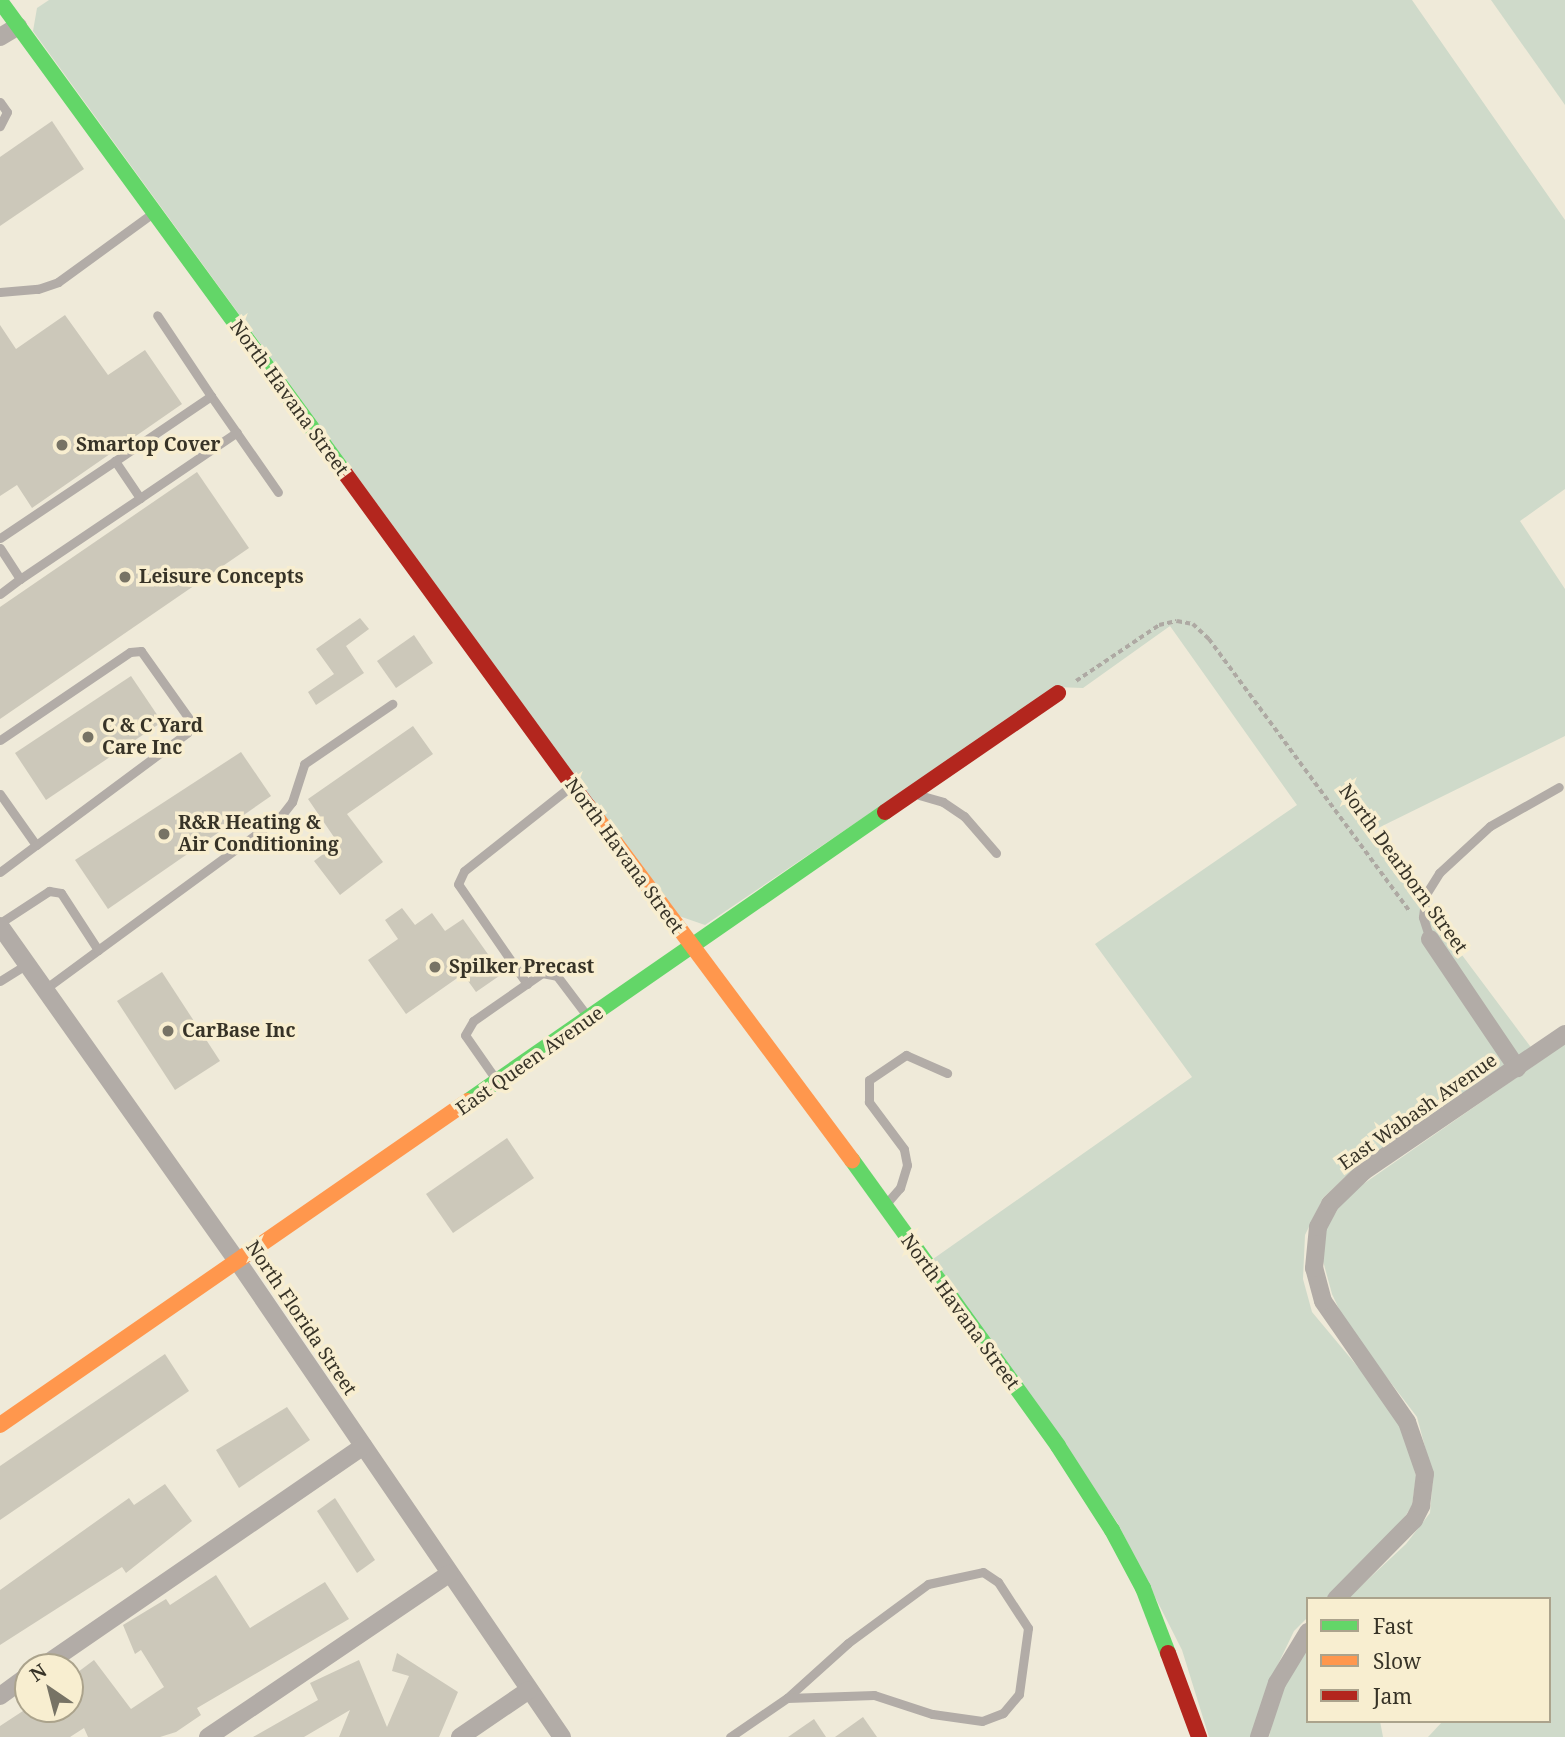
<!DOCTYPE html>
<style>
body{margin:0}
#map{position:relative;width:1565px;height:1737px;overflow:hidden;background:#efead9;font-family:"Noto Serif",serif}
div>[style]{position:absolute}
[style*='--x']{left:calc(var(--x)*1px);top:calc(var(--y)*1px);width:calc(var(--w)*1px);rotate:calc(var(--a)*1deg)}
.green>*{inset:0;background:#cfdaca}
.building>*{inset:0;background:#ccc8ba}
.path>*{height:3.5px;margin-top:-1.75px;transform-origin:0;background:repeating-linear-gradient(90deg,#aea9a3 0 5px,transparent 0 8.5px)}
.lane>*{height:9px;margin:-4.5px;padding:0 4.5px;transform-origin:4.5px;border-radius:4.5px;background:#b2aca7}
.street>*{height:18px;margin:-9px;padding:0 9px;transform-origin:9px;border-radius:9px;background:#b2aca7}
.fast>*{height:16px;margin:-8px;padding:0 8px;transform-origin:8px;border-radius:8px;background:#63d668}
.slow>*{height:16px;margin:-8px;padding:0 8px;transform-origin:8px;border-radius:8px;background:#ff974d}
.jam>*{height:16px;margin:-8px;padding:0 8px;transform-origin:8px;border-radius:8px;background:#b3261e}
.dots>*{width:19px;height:19px;translate:-50% -50%;box-sizing:border-box;border:4px solid #f8eed0;border-radius:50%}
span{translate:-50% -50%;white-space:nowrap;text-align:center;line-height:1.15;-webkit-text-stroke:7px #f8eed0;paint-order:stroke}
.street-label{font-size:19px;color:#373327}
.poi-label{font-size:19px;color:#373327;font-weight:700}
.left{translate:0 -50%;text-align:left}
.legend{position:absolute;left:1306px;top:1597px;width:245px;height:126px;box-sizing:border-box;background:#f8eed0;border:2px solid #aba38c;margin:0;padding:9px 12px;list-style:none;font-size:21px;color:#373327}
.legend li{display:flex;align-items:center;gap:14px;height:35px}
.legend b{width:35px;border:2px solid #aba38c}
.north{position:absolute;left:14px;top:1653px;width:70px;height:70px;box-sizing:border-box;background:#f8eed0;border:2px solid #aba38c;border-radius:50%;rotate:325deg;font-size:19px;font-weight:700;line-height:28px;text-align:center;color:#373327}
.north::after{content:'';display:block;margin:auto;width:24px;height:32px;background:#777365;clip-path:polygon(50% 0,100% 100%,50% 72%,0 100%)}
</style>
<div id="map">
<div class="green">
<i style="clip-path:polygon(49px 0,1412px 0,1565px 220px,1565px 489px,1520px 521px,1565px 589px,1565px 736px,1370px 832px,1533px 1050px,1358px 1165px,1323px 1198px,1305px 1235px,1303px 1279px,1312px 1312px,1388px 1403px,1408px 1441px,1416px 1477px,1412px 1505px,1396px 1532px,1325px 1599px,1308px 1599px,1308px 1617px,1294px 1631px,1269px 1683px,1253px 1737px,1209px 1737px,1182px 1650px,1117px 1522px,933px 1259px,1192px 1077px,1095px 944px,1297px 805px,1170px 626px,1083px 688px,1056px 687px,705px 925px,676px 915px,33px 31px,37px 8px)"></i>
<i style="clip-path:polygon(1491px 0,1565px 0,1565px 105px)"></i>
<i style="clip-path:polygon(1565px 1044px,1565px 1737px,1428px 1737px,1443px 1721px,1549px 1721px,1549px 1599px,1347px 1599px,1406px 1544px,1430px 1513px,1433px 1477px,1417px 1417px,1346px 1324px,1332px 1294px,1323px 1261px,1326px 1228px,1346px 1196px)"></i>
<i style="clip-path:polygon(1308px 1642px,1308px 1721px,1380px 1721px,1383px 1737px,1269px 1737px,1278px 1698px)"></i>
</div>
<div class="building">
<i style="clip-path:polygon(52px 121px,84px 169px,0 226px,0 157px)"></i>
<i style="clip-path:polygon(65px 315px,108px 375px,145px 350px,182px 404px,32px 508px,17px 485px,0 496px,0 325px,16px 349px)"></i>
<i style="clip-path:polygon(197px 472px,249px 548px,0 719px,0 607px)"></i>
<i style="clip-path:polygon(360px 618px,369px 629px,346px 646px,364px 673px,316px 705px,308px 692px,334px 674px,316px 649px)"></i>
<i style="clip-path:polygon(414px 635px,433px 663px,396px 688px,377px 661px)"></i>
<i style="clip-path:polygon(131px 676px,162px 722px,46px 800px,15px 753px)"></i>
<i style="clip-path:polygon(413px 726px,433px 754px,347px 814px,383px 862px,340px 895px,314px 861px,338px 843px,308px 799px)"></i>
<i style="clip-path:polygon(241px 752px,271px 796px,108px 909px,75px 860px)"></i>
<i style="clip-path:polygon(402px 908px,415px 925px,432px 913px,445px 931px,463px 919px,502px 974px,476px 992px,463px 974px,406px 1014px,368px 960px,398px 939px,385px 920px)"></i>
<i style="clip-path:polygon(162px 972px,220px 1061px,175px 1090px,117px 1001px)"></i>
<i style="clip-path:polygon(507px 1138px,534px 1178px,453px 1233px,426px 1194px)"></i>
<i style="clip-path:polygon(165px 1354px,189px 1391px,0 1520px,0 1466px)"></i>
<i style="clip-path:polygon(287px 1407px,310px 1440px,239px 1488px,216px 1450px)"></i>
<i style="clip-path:polygon(165px 1484px,192px 1521px,126px 1573px,122px 1567px,0 1645px,0 1590px,129px 1498px,134px 1505px)"></i>
<i style="clip-path:polygon(335px 1498px,375px 1560px,357px 1573px,317px 1511px)"></i>
<i style="clip-path:polygon(216px 1575px,250px 1628px,325px 1582px,349px 1619px,197px 1708px,201px 1715px,176px 1732px,160px 1737px,88px 1737px,84px 1728px,70px 1737px,0 1737px,0 1726px,26px 1709px,70px 1709px,70px 1678px,94px 1660px,131px 1709px,164px 1687px,141px 1650px,135px 1654px,123px 1625px,166px 1599px,170px 1605px)"></i>
<i style="clip-path:polygon(397px 1653px,458px 1692px,439px 1737px,339px 1737px,350px 1710px,304px 1737px,253px 1737px,318px 1700px,310px 1683px,359px 1660px,387px 1727px,409px 1676px,392px 1671px)"></i>
<i style="clip-path:polygon(863px 1717px,877px 1737px,835px 1737px)"></i>
<i style="clip-path:polygon(814px 1719px,826px 1737px,788px 1737px)"></i>
</div>
<div class="path">
<i style="--x:1076;--y:681;--w:100;--a:-34"></i>
<i style="--x:1159;--y:625;--w:18;--a:-13"></i>
<i style="--x:1177;--y:621;--w:16;--a:11"></i>
<i style="--x:1193;--y:624;--w:22;--a:43"></i>
<i style="--x:1209;--y:639;--w:339;--a:53.6"></i>
</div>
<div class="lane">
<i style="--x:0;--y:102;--w:12;--a:55"></i>
<i style="--x:7;--y:112;--w:16;--a:117"></i>
<i style="--x:0;--y:292;--w:38;--a:-5"></i>
<i style="--x:38;--y:289;--w:21;--a:-19"></i>
<i style="--x:58;--y:282;--w:117;--a:-36"></i>
<i style="--x:211;--y:396;--w:117;--a:55.1"></i>
<i style="--x:140;--y:498;--w:117;--a:-34.2"></i>
<i style="--x:0;--y:538;--w:138;--a:-33.8"></i>
<i style="--x:0;--y:548;--w:37;--a:57"></i>
<i style="--x:20;--y:579;--w:145;--a:-34"></i>
<i style="--x:140;--y:498;--w:45;--a:-124"></i>
<i style="--x:115;--y:461;--w:116;--a:-34.1"></i>
<i style="--x:211;--y:396;--w:97;--a:-123.7"></i>
<i style="--x:0;--y:594;--w:25;--a:-37"></i>
<i style="--x:0;--y:740;--w:157;--a:-34.1"></i>
<i style="--x:130;--y:652;--w:11;--a:-5"></i>
<i style="--x:141;--y:651;--w:85;--a:54.6"></i>
<i style="--x:190;--y:720;--w:13;--a:103"></i>
<i style="--x:187;--y:733;--w:188;--a:143.4"></i>
<i style="--x:0;--y:794;--w:62;--a:54.8"></i>
<i style="--x:36;--y:845;--w:45;--a:143.1"></i>
<i style="--x:919;--y:795;--w:25;--a:16"></i>
<i style="--x:943;--y:802;--w:25;--a:34"></i>
<i style="--x:964;--y:816;--w:49;--a:49.1"></i>
<i style="--x:0;--y:923;--w:59;--a:-33.1"></i>
<i style="--x:49;--y:891;--w:12;--a:9"></i>
<i style="--x:61;--y:893;--w:68;--a:57"></i>
<i style="--x:98;--y:950;--w:66;--a:143.7"></i>
<i style="--x:1430;--y:939;--w:23;--a:-108"></i>
<i style="--x:1423;--y:917;--w:23;--a:-83"></i>
<i style="--x:1426;--y:894;--w:25;--a:-58"></i>
<i style="--x:1439;--y:873;--w:69;--a:-42.7"></i>
<i style="--x:1490;--y:826;--w:79;--a:-29.5"></i>
<i style="--x:98;--y:950;--w:227;--a:-36.2"></i>
<i style="--x:281;--y:816;--w:18;--a:-52"></i>
<i style="--x:292;--y:802;--w:40;--a:-72"></i>
<i style="--x:304;--y:764;--w:107;--a:-34.3"></i>
<i style="--x:0;--y:981;--w:32;--a:-32"></i>
<i style="--x:527;--y:984;--w:121;--a:-124.6"></i>
<i style="--x:458;--y:884;--w:14;--a:-65"></i>
<i style="--x:464;--y:871;--w:135;--a:-38.4"></i>
<i style="--x:495;--y:1078;--w:52;--a:-124.9"></i>
<i style="--x:465;--y:1035;--w:16;--a:-60"></i>
<i style="--x:473;--y:1021;--w:84;--a:-34.8"></i>
<i style="--x:542;--y:973;--w:15;--a:11"></i>
<i style="--x:557;--y:976;--w:51;--a:52.9"></i>
<i style="--x:885;--y:1205;--w:23;--a:-49"></i>
<i style="--x:900;--y:1188;--w:24;--a:-73"></i>
<i style="--x:907;--y:1165;--w:16;--a:-101"></i>
<i style="--x:904;--y:1149;--w:59;--a:-126.7"></i>
<i style="--x:869;--y:1102;--w:22;--a:-90"></i>
<i style="--x:869;--y:1080;--w:45;--a:-34"></i>
<i style="--x:906;--y:1055;--w:45;--a:23.7"></i>
<i style="--x:730;--y:1737;--w:69;--a:-34.4"></i>
<i style="--x:787;--y:1698;--w:82;--a:-42"></i>
<i style="--x:848;--y:1643;--w:99;--a:-36.4"></i>
<i style="--x:928;--y:1584;--w:56;--a:-12.3"></i>
<i style="--x:983;--y:1572;--w:18;--a:34"></i>
<i style="--x:998;--y:1582;--w:55;--a:56.9"></i>
<i style="--x:1028;--y:1628;--w:67;--a:97.8"></i>
<i style="--x:1019;--y:1694;--w:25;--a:130"></i>
<i style="--x:1003;--y:1713;--w:22;--a:159"></i>
<i style="--x:982;--y:1721;--w:50;--a:-172"></i>
<i style="--x:932;--y:1714;--w:61;--a:-161.9"></i>
<i style="--x:874;--y:1695;--w:87;--a:178"></i>
</div>
<div class="street">
<i style="--x:0;--y:37;--w:21;--a:-31"></i>
<i style="--x:0;--y:926;--w:412;--a:54.7"></i>
<i style="--x:238;--y:1262;--w:575;--a:55.7"></i>
<i style="--x:1430;--y:939;--w:156;--a:56"></i>
<i style="--x:1336;--y:1599;--w:111;--a:-45.4"></i>
<i style="--x:1414;--y:1520;--w:16;--a:-63"></i>
<i style="--x:1421;--y:1506;--w:32;--a:-83"></i>
<i style="--x:1425;--y:1474;--w:55;--a:-109.1"></i>
<i style="--x:1407;--y:1422;--w:147;--a:-124.8"></i>
<i style="--x:1323;--y:1301;--w:34;--a:-105"></i>
<i style="--x:1314;--y:1268;--w:41;--a:-84.4"></i>
<i style="--x:1318;--y:1227;--w:26;--a:-62"></i>
<i style="--x:1330;--y:1204;--w:47;--a:-44.1"></i>
<i style="--x:1364;--y:1171;--w:243;--a:-34.3"></i>
<i style="--x:42;--y:1667;--w:390;--a:-34.5"></i>
<i style="--x:0;--y:1696;--w:34;--a:-36"></i>
<i style="--x:208;--y:1737;--w:291;--a:-34.1"></i>
<i style="--x:460;--y:1737;--w:83;--a:-34.3"></i>
<i style="--x:1259;--y:1737;--w:57;--a:-71.6"></i>
<i style="--x:1277;--y:1683;--w:60;--a:-58.7"></i>
</div>
<div class="fast">
<i style="--x:0;--y:1;--w:583;--a:53.86"></i>
<i style="--x:468;--y:1101;--w:507;--a:-34.72"></i>
<i style="--x:852;--y:1160;--w:352;--a:54.2"></i>
<i style="--x:1058;--y:1446;--w:100;--a:57.3"></i>
<i style="--x:1112;--y:1530;--w:66;--a:61.9"></i>
<i style="--x:1143;--y:1588;--w:70;--a:69"></i>
</div>
<div class="slow">
<i style="--x:588;--y:806;--w:442;--a:53.3"></i>
<i style="--x:0;--y:1425;--w:569;--a:-34.7"></i>
</div>
<div class="jam">
<i style="--x:344;--y:472;--w:414;--a:53.9"></i>
<i style="--x:885;--y:812;--w:210;--a:-34.5"></i>
<i style="--x:1168;--y:1653;--w:90;--a:69.7"></i>
</div>
<div class="dots">
<i style="left:62px;top:445px;background:#777365"></i>
<i style="left:125px;top:577px;background:#777365"></i>
<i style="left:88px;top:737px;background:#777365"></i>
<i style="left:164px;top:834px;background:#777365"></i>
<i style="left:435px;top:967px;background:#777365"></i>
<i style="left:168px;top:1031px;background:#777365"></i>
</div>
<div class="street-label">
<span style="left:289px;top:398px;rotate:54deg">North Havana Street</span>
<span style="left:624px;top:856px;rotate:54deg">North Havana Street</span>
<span style="left:1403px;top:869px;rotate:54deg">North Dearborn Street</span>
<span style="left:530px;top:1061px;rotate:-35deg">East Queen Avenue</span>
<span style="left:1418px;top:1112px;rotate:-35deg">East Wabash Avenue</span>
<span style="left:960px;top:1312px;rotate:54deg">North Havana Street</span>
<span style="left:301px;top:1318px;rotate:56deg">North Florida Street</span>
</div>
<div class="poi-label">
<span class="left" style="left:76px;top:445px">Smartop Cover</span>
<span class="left" style="left:139px;top:577px">Leisure Concepts</span>
<span class="left" style="left:102px;top:737px">C &amp; C Yard<br>Care Inc</span>
<span class="left" style="left:178px;top:834px">R&amp;R Heating &amp;<br>Air Conditioning</span>
<span class="left" style="left:449px;top:967px">Spilker Precast</span>
<span class="left" style="left:182px;top:1031px">CarBase Inc</span>
</div>
<ul class="legend">
<li><b style="height:9px;background:#63d668"></b>Fast</li>
<li><b style="height:9px;background:#ff974d"></b>Slow</li>
<li><b style="height:9px;background:#b3261e"></b>Jam</li>
</ul>
<div class="north">N</div>
</div>
